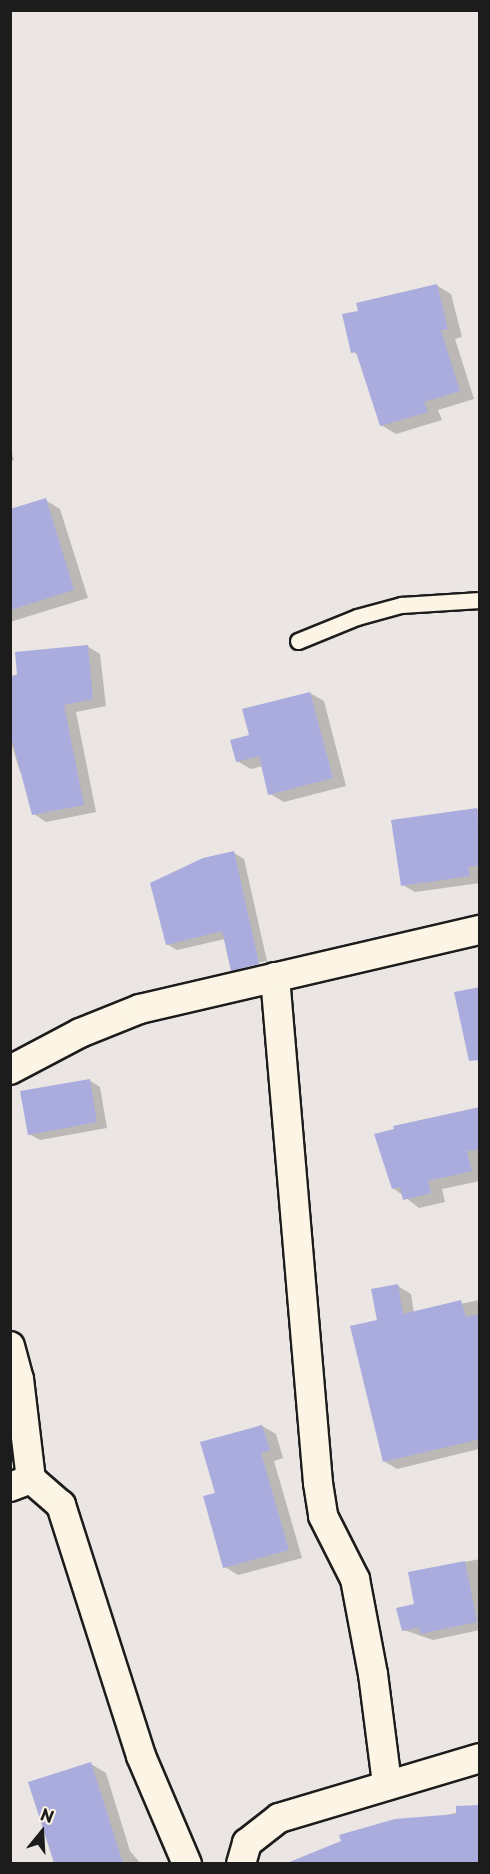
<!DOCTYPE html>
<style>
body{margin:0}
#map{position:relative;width:490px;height:1874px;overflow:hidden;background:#ebe6e3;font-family:"Playpen Sans",sans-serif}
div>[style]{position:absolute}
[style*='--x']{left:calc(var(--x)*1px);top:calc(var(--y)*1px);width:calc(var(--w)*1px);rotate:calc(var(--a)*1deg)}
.shadow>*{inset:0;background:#0003}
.building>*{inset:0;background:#a9acdd}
.roads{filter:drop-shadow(2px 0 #1c1c1c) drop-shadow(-2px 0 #1c1c1c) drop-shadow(0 2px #1c1c1c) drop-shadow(0 -2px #1c1c1c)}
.service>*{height:15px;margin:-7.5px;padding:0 7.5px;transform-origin:7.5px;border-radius:7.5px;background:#fcf5e5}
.minor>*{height:28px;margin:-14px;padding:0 14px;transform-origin:14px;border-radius:14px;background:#fcf5e5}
span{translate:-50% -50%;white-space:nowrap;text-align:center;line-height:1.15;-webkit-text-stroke:4.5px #fcf5e5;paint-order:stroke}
.frame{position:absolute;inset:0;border:12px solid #1c1c1c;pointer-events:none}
.north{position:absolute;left:12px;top:1802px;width:60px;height:60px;-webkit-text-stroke:4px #fcf5e5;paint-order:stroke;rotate:18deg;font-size:16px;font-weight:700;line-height:24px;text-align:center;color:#1c1c1c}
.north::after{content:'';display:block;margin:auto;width:21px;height:27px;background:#1c1c1c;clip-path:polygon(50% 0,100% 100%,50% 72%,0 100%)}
</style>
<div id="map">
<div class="shadow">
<i style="clip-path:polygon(436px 285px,451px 294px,462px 337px,455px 339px,474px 399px,438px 410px,442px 420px,396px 434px,381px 425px,358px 355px,353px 352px,360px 312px)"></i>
<i style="clip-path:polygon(10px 447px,14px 460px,10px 461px)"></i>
<i style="clip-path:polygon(45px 500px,60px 509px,88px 598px,10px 622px,10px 511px)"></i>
<i style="clip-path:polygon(87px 646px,100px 654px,106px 706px,76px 712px,96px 812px,46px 822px,34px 814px,26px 776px,20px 772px,10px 739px,10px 677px)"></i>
<i style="clip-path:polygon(310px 693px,324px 701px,346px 786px,284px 802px,270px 794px,263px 766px,251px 769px,237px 761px,251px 736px)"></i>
<i style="clip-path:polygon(480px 809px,480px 883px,415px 892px,403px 885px,393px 822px)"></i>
<i style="clip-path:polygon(evenodd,234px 853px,244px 859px,269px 970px,243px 976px,232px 970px,225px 939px,177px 950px,167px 944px,234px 853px,266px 961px,266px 964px,239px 970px,239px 967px,266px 961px)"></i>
<i style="clip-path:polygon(89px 1080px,100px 1087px,107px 1128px,40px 1140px,29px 1134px)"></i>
<i style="clip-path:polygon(473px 1122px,480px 1151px,480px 1181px,442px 1189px,445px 1202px,419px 1208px,393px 1188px)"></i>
<i style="clip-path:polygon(398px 1286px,411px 1294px,414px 1313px,480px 1300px,480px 1443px,479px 1449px,397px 1469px,384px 1461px,379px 1321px)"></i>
<i style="clip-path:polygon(262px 1426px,276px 1434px,283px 1458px,274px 1461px,302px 1558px,238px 1575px,225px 1567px,217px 1494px)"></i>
<i style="clip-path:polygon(480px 1559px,480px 1630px,433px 1640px,404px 1630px,416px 1605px,409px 1573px)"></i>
<i style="clip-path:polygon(91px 1764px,106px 1773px,130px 1851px,141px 1864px,55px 1864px,30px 1783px)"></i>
<i style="clip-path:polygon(480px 1806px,480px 1864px,323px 1864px,319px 1851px)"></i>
</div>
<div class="building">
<i style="clip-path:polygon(437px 284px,448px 329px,441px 330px,460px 391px,424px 402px,428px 412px,380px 426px,356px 352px,351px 353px,342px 314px,358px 311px,356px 303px)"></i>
<i style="clip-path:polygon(46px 498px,74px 590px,10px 610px,10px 509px)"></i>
<i style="clip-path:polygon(88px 645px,93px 699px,64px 705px,84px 805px,32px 815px,10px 732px,10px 676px,17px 675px,15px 652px)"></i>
<i style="clip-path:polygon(310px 692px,333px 778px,268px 795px,259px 756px,236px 762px,230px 740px,249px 735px,242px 709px)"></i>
<i style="clip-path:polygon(477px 808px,480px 865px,468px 867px,470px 876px,401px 886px,391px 820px)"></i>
<i style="clip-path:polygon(234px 851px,259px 964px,231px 971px,222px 931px,166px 945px,150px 883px,203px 858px)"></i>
<i style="clip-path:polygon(480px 987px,480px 1060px,469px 1061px,454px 992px)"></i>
<i style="clip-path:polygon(90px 1079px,97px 1122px,28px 1135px,20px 1091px)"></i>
<i style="clip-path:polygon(480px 1107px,480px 1150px,467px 1151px,472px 1171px,428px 1181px,431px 1193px,403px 1200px,400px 1187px,392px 1189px,374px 1134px,394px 1129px,393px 1126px)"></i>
<i style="clip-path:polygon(398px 1284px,403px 1314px,461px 1300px,466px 1317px,480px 1314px,480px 1439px,383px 1462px,350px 1326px,377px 1320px,371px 1289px)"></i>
<i style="clip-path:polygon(262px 1425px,270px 1450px,261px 1453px,289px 1550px,223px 1568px,203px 1496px,215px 1493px,200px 1442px)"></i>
<i style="clip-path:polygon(465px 1561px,477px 1622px,420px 1634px,419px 1627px,402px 1631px,396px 1608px,414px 1604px,408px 1572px)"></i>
<i style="clip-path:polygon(91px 1762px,123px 1863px,54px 1863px,28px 1782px)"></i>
<i style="clip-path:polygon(480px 1805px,480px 1863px,287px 1863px,341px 1841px,339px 1835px,395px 1819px,456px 1814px,456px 1806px)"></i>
</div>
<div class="roads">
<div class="service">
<i style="--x:298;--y:641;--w:64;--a:-22.1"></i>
<i style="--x:357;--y:617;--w:46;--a:-15.3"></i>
<i style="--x:401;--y:605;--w:79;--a:-3.6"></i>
</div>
<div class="minor">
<i style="--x:275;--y:977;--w:508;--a:85.14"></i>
<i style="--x:318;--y:1483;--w:33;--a:81"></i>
<i style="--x:323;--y:1516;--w:71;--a:63.1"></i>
<i style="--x:355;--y:1579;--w:97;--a:79.3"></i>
<i style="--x:373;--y:1674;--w:111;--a:82.7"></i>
<i style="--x:10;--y:1070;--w:79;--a:-27.9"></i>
<i style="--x:80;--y:1033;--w:65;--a:-21.8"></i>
<i style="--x:140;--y:1009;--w:349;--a:-13.1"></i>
<i style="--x:10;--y:1346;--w:34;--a:75"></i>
<i style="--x:19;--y:1379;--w:101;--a:83.2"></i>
<i style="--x:10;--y:1487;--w:22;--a:-21"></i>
<i style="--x:31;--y:1479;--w:40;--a:41"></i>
<i style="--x:61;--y:1505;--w:263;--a:72.3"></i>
<i style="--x:141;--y:1756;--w:117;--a:66.9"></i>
<i style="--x:241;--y:1864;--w:22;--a:-74"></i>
<i style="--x:247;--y:1843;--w:41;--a:-38"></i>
<i style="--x:279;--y:1818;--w:210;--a:-16.6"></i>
</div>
</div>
<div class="frame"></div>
<div class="north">N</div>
</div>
